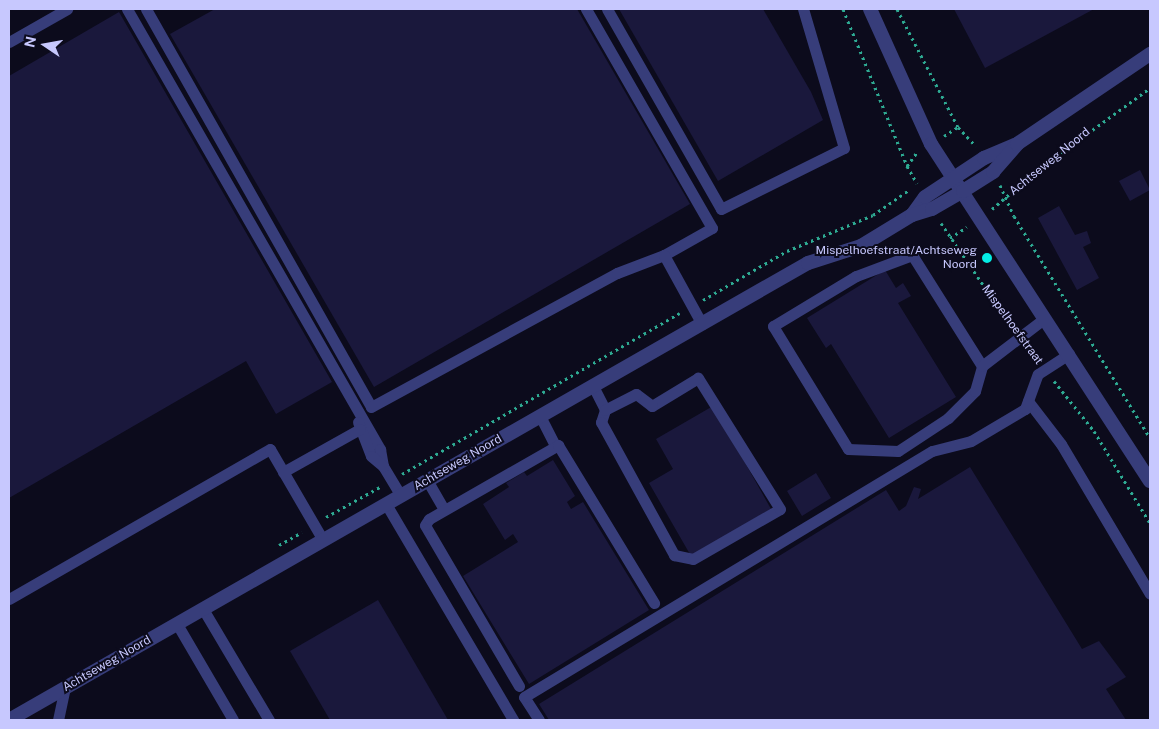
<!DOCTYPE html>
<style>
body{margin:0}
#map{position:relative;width:1159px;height:729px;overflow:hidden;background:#0c0b1c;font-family:"Public Sans",sans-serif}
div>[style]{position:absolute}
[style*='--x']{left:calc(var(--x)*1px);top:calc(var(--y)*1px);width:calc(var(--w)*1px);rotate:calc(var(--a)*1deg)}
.building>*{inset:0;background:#1a183c}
.path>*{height:3px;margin-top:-1.5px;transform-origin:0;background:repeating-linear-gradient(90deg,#2eab93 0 2.5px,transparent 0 6.5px)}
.service>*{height:11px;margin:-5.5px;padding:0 5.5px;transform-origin:5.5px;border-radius:5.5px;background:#373d7a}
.minor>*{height:14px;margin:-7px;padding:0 7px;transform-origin:7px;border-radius:7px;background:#373d7a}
.tertiary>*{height:14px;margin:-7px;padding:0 7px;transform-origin:7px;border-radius:7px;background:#373d7a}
.dots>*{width:14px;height:14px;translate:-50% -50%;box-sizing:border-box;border:2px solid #0c0b1c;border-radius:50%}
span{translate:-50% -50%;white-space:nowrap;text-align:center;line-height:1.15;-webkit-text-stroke:4px #0c0b1c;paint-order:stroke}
.street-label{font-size:12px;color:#c7c8fe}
.poi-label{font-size:12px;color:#c7c8fe}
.right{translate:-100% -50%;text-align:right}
.frame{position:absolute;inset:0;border:10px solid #c7c8fe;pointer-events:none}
.north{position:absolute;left:20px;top:20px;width:50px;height:50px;-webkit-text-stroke:4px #0c0b1c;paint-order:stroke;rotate:282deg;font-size:14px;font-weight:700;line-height:20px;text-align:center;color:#c7c8fe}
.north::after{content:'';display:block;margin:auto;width:18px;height:22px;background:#c7c8fe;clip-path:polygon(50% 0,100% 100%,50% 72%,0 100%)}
</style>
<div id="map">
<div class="building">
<i style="clip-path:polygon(215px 9px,577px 9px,690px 204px,374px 387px,170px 34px)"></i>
<i style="clip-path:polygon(619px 9px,763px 9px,811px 92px,823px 120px,718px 181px)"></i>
<i style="clip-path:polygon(954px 9px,1094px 9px,985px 68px)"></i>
<i style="clip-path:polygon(119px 12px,332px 382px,276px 414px,246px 361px,9px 498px,9px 76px)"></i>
<i style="clip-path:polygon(1140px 170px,1150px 190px,1130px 201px,1119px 181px)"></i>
<i style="clip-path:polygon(1059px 206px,1075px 235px,1087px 231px,1091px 243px,1083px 247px,1099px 278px,1077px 290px,1038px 218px)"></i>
<i style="clip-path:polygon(885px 270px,896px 288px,903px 283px,911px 296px,898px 303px,956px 397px,889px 438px,831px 344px,826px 348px,807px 318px)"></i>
<i style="clip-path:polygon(713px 406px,771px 509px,691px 556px,649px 483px,673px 469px,656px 439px)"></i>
<i style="clip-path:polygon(553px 460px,575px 496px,567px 502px,571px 509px,583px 502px,649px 610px,529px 684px,463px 576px,518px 542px,513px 534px,505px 540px,483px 504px,509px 487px,506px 483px,524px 472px,527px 476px)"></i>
<i style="clip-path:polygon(970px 467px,1082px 649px,1099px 641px,1126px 677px,1106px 689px,1126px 720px,549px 720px,539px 704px,886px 490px,899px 511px,906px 506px,914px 487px,921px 489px,918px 499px)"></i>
<i style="clip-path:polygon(816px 473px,831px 498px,802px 516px,787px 491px)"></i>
<i style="clip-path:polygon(378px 600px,391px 622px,448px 720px,330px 720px,290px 651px)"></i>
</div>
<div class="path">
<i style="--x:843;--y:9;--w:170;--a:67.8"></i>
<i style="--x:907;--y:166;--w:20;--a:60"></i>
<i style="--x:897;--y:9;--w:133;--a:62.7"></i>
<i style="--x:958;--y:127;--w:26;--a:47"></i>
<i style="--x:944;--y:136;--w:17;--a:-33"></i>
<i style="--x:907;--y:166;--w:17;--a:-54"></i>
<i style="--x:1000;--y:185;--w:34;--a:66"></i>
<i style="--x:1014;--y:216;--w:260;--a:58.5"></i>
<i style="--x:992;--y:209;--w:63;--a:-40.5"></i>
<i style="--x:1040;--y:168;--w:136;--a:-36"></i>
<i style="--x:941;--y:223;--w:126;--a:55.7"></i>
<i style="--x:950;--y:238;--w:20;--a:-33"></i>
<i style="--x:703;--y:300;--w:97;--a:-30.3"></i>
<i style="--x:787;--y:251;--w:93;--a:-22.7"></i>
<i style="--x:873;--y:215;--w:44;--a:-34.8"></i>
<i style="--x:1027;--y:348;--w:14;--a:51"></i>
<i style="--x:1054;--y:381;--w:64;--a:51.3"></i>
<i style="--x:1094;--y:431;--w:108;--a:58.7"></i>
<i style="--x:402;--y:474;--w:321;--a:-30.1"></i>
<i style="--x:326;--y:517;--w:62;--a:-29.1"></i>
<i style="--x:279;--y:545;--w:26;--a:-29"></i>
</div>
<div class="service">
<i style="--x:127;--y:9;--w:508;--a:60.1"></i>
<i style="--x:380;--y:449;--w:17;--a:80"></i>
<i style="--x:383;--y:466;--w:35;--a:59"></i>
<i style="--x:146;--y:9;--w:457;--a:60.5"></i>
<i style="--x:371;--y:407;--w:280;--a:-28.6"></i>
<i style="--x:617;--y:273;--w:50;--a:-21"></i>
<i style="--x:664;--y:255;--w:55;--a:-29.4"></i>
<i style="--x:712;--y:228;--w:253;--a:-119.9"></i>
<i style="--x:607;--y:9;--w:230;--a:60.3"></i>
<i style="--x:721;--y:209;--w:137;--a:-26.4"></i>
<i style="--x:844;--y:148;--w:145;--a:-106.4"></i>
<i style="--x:9;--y:42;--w:67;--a:-29.6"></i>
<i style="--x:664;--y:255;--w:79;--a:61.2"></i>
<i style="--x:982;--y:366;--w:131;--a:-122.2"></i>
<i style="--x:912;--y:255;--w:60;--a:159.4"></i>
<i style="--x:856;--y:276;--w:97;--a:148.9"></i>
<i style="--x:773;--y:326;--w:144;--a:58.6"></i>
<i style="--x:848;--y:449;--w:50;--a:2.3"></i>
<i style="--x:898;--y:451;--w:60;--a:-33.4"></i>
<i style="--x:948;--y:418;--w:38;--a:-45"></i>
<i style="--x:975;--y:391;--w:26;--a:-74"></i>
<i style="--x:982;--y:366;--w:79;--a:-37.3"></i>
<i style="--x:593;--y:386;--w:27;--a:63"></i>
<i style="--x:605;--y:410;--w:13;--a:108"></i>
<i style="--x:601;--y:422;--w:152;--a:61.2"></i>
<i style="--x:674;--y:555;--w:19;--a:12"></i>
<i style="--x:693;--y:559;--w:100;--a:-29.9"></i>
<i style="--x:780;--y:509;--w:155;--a:-122"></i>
<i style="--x:698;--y:378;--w:54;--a:148.7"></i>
<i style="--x:652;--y:406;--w:20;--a:-143"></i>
<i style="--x:636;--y:394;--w:35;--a:153"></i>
<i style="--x:1028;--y:401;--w:54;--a:52.5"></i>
<i style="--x:1061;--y:444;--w:174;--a:59.3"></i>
<i style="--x:540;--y:416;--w:34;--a:63"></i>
<i style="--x:358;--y:422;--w:36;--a:69"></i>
<i style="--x:371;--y:456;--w:16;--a:40"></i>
<i style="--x:283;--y:472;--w:88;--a:-29.2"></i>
<i style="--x:427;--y:480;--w:34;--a:60"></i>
<i style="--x:386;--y:504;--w:251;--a:59.5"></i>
<i style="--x:9;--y:599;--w:301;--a:-29.9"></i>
<i style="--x:270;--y:449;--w:105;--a:59.8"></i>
<i style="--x:203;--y:609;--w:129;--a:59.3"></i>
<i style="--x:177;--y:624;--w:111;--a:59.7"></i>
<i style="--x:519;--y:686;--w:186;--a:-120.3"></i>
<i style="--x:425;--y:525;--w:7;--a:-56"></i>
<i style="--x:429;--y:519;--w:149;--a:-29.8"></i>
<i style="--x:558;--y:445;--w:185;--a:58.7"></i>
<i style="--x:58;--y:720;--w:33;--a:-78"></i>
<i style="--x:539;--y:720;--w:27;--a:-123"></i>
<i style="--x:524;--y:697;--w:476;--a:-31.1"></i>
<i style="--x:932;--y:451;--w:40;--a:-14.4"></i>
<i style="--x:971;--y:441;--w:63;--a:-30.7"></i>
<i style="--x:1025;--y:409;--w:37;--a:-70"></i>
<i style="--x:1038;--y:374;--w:37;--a:-33"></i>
</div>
<div class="minor">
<i style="--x:870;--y:9;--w:148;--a:65.7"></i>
<i style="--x:931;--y:144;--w:402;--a:57"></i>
</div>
<div class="tertiary">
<i style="--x:912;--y:215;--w:22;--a:-54"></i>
<i style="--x:925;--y:197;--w:71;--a:-33.5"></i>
<i style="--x:984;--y:158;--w:34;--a:-23"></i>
<i style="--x:9;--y:720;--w:920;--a:-29.77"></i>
<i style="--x:808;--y:263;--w:56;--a:-17.8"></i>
<i style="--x:861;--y:246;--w:60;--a:-31.3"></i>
<i style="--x:912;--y:215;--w:21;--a:-17"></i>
<i style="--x:932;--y:209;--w:36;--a:-30"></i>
<i style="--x:963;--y:191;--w:36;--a:-32"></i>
<i style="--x:993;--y:172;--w:37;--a:-49"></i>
<i style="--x:1017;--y:144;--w:161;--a:-34.1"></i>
</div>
<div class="dots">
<i style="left:987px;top:258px;background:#04ede5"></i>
</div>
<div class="street-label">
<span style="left:1050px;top:162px;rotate:-39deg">Achtseweg Noord</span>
<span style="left:1012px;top:325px;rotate:54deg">Mispelhoefstraat</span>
<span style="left:458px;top:463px;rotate:-30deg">Achtseweg Noord</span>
<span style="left:107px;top:664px;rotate:-30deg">Achtseweg Noord</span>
</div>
<div class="poi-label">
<span class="right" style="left:977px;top:258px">Mispelhoefstraat/Achtseweg<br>Noord</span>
</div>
<div class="frame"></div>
<div class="north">N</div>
</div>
